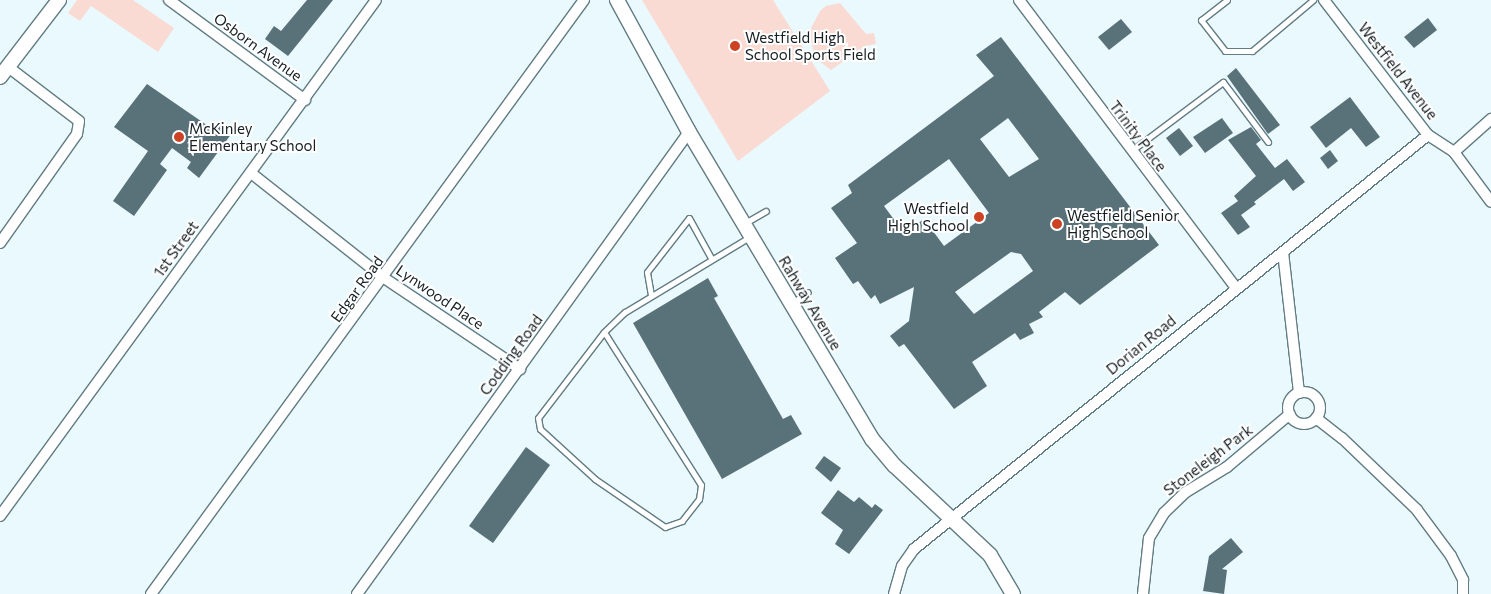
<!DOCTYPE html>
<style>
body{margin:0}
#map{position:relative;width:1491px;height:594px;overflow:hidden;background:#e9f9fe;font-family:Commissioner,sans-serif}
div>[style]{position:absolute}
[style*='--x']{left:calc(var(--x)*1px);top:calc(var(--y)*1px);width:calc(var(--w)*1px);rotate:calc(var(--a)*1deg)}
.green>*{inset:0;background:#fadbd3}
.building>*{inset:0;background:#597178}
.roads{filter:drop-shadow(1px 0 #637c83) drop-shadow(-1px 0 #637c83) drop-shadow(0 1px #637c83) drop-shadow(0 -1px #637c83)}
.lane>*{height:5px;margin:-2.5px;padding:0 2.5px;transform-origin:2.5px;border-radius:2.5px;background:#fff}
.street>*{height:10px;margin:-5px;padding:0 5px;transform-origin:5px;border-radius:5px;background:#fff}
.street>.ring{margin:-5px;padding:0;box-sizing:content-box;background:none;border:10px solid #fff;border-radius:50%}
.secondary>*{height:14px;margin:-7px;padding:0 7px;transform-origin:7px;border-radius:7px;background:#fff}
.dots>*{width:14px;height:14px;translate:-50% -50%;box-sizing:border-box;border:2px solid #fff;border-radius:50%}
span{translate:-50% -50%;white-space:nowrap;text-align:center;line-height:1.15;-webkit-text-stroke:4px #fff;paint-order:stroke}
.poi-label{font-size:15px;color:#151f22}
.left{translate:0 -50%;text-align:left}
.right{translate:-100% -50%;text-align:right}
.street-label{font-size:15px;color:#151f22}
</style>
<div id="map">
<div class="green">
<i style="clip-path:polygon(77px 0,133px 0,174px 28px,158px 52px,91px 6px,80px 21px,68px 13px)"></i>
<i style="clip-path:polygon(642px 0,773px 0,830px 91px,738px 161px)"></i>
<i style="clip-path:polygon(840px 3px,866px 34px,874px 33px,876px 44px,865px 46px,831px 70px,815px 58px,809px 32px,820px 11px,826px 6px)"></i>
</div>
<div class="building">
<i style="clip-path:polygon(307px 0,333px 0,288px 56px,265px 39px,274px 26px,281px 31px)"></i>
<i style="clip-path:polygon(1428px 18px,1437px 30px,1414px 48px,1404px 37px)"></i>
<i style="clip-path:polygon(1121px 19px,1132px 32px,1109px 50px,1098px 37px)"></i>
<i style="clip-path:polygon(evenodd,1001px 37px,1159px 245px,1080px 305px,1065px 292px,1039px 312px,1043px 317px,1029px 324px,1034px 333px,1020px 340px,1015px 333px,972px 362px,987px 386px,954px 409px,904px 344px,899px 347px,890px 336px,909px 321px,914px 287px,880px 304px,875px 295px,871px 299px,858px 281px,853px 284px,835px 258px,857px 243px,831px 208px,852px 193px,848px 185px,994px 76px,976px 55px,1001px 37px,1008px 118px,1039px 159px,1009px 177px,980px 139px,1008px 118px,1001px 37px,949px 159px,989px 213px,944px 246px,924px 219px,904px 233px,884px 206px,949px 159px,1001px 37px,1011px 252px,1021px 254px,1033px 271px,974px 314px,955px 292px,1011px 252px)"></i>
<i style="clip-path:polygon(1236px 68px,1280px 125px,1268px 134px,1227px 76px)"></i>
<i style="clip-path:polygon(147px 84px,214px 130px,219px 124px,232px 133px,199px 178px,187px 168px,191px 162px,172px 148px,160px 164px,167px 170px,134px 216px,113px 201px,148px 151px,114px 127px)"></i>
<i style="clip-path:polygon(1350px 97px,1380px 137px,1366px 147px,1351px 128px,1326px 148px,1310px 127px)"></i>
<i style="clip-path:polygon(1222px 118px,1233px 133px,1205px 153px,1193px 137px)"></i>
<i style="clip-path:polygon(1251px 127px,1261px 140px,1256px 144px,1275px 168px,1287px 159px,1305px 182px,1293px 191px,1284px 179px,1254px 202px,1256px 204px,1241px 215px,1250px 227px,1238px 235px,1221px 213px,1238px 201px,1234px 196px,1256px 176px,1228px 140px)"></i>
<i style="clip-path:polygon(1179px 128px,1193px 146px,1180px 156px,1166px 138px)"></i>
<i style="clip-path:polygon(1330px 150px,1338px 161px,1328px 169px,1320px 158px)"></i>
<i style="clip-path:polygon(708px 278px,718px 296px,714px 298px,783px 419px,791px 415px,802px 434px,722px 479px,633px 323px)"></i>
<i style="clip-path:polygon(526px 447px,550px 465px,493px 543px,469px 526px)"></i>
<i style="clip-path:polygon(824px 456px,841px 468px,831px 482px,815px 468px)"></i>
<i style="clip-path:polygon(838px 490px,854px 502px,859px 497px,872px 508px,875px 504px,883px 510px,849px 554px,835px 544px,843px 530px,821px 513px)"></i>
<i style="clip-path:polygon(1231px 538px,1243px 552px,1222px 569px,1227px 570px,1224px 594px,1203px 591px,1209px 556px)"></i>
</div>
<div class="roads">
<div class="lane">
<i style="--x:1227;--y:0;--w:33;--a:142"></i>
<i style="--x:1201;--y:20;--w:39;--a:52"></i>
<i style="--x:1225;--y:51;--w:27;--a:0"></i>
<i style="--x:1252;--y:51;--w:80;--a:-39.9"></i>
<i style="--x:1131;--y:151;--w:115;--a:-36.9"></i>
<i style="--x:1223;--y:82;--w:75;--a:53.1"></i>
<i style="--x:745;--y:223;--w:24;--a:-30"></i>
<i style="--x:651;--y:295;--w:23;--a:-100"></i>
<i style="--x:647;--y:272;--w:68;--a:-52.1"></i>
<i style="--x:689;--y:218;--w:46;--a:61.2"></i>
<i style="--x:792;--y:303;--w:19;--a:-35"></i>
<i style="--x:604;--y:332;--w:181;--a:57.6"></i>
<i style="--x:701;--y:485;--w:14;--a:98"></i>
<i style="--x:699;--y:499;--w:28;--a:128"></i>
<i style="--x:682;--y:521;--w:18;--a:161"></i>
<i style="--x:665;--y:527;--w:85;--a:-145.6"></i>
<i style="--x:595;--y:479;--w:74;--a:-137.7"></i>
<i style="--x:540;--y:429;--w:11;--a:-100"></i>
<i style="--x:538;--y:418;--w:108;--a:-52.5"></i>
<i style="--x:604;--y:332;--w:29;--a:-44"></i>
<i style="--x:625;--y:312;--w:147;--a:-31.1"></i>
</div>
<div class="street">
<i style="--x:169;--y:0;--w:169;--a:36.3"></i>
<i style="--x:1019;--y:0;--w:361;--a:53"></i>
<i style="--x:1324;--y:0;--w:170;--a:52.4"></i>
<i style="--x:1428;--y:135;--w:31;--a:33"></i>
<i style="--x:1454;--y:152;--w:62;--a:53.5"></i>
<i style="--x:1454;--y:152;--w:50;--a:-41.7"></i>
<i style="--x:251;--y:173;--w:169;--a:38.3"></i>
<i style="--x:384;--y:278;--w:164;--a:33.8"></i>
<i style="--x:0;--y:243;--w:133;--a:-54.8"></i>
<i style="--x:77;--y:134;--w:13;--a:-81"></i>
<i style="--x:79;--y:121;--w:89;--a:-142.7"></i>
<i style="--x:1283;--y:252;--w:142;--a:83.5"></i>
<i class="ring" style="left:1288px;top:392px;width:22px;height:22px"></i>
<i style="--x:1316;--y:418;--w:33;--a:38"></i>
<i style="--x:1342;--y:438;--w:104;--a:43.8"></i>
<i style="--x:1417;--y:510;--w:57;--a:53.5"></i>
<i style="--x:1451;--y:556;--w:27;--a:63"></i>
<i style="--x:1463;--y:580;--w:14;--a:90"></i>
<i style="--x:0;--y:516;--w:638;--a:-53.92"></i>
<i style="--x:151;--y:594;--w:735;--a:-53.91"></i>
<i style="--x:357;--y:594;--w:569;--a:-54.3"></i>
<i style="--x:894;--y:594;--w:29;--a:-74"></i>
<i style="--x:902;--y:566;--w:21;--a:-55"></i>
<i style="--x:914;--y:549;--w:660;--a:-38.85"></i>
<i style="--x:1143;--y:594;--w:56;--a:-83.9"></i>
<i style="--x:1149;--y:538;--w:29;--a:-59"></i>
<i style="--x:1164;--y:513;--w:30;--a:-44"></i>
<i style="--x:1186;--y:492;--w:48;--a:-31.4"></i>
<i style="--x:1227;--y:467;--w:82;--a:-40.1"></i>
</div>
<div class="secondary">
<i style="--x:617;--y:0;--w:150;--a:61.4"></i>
<i style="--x:689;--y:132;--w:357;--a:59.2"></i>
<i style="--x:872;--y:439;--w:35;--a:50"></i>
<i style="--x:895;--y:466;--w:130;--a:43.1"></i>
<i style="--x:990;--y:555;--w:45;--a:59.5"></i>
<i style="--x:0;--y:77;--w:97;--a:-52.5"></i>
</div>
</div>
<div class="dots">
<i style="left:735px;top:46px;background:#cc4222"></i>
<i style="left:179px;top:137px;background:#cc4222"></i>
<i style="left:979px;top:217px;background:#cc4222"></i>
<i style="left:1057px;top:224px;background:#cc4222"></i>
</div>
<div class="poi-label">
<span class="left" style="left:745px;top:46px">Westfield High<br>School Sports Field</span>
<span class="left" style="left:189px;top:137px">McKinley<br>Elementary School</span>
<span class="right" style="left:969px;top:217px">Westfield<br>High School</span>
<span class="left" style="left:1067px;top:224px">Westfield Senior<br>High School</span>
</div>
<div class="street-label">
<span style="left:258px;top:47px;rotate:36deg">Osborn Avenue</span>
<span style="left:1398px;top:71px;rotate:52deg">Westfield Avenue</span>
<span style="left:1138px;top:136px;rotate:53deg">Trinity Place</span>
<span style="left:176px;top:249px;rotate:-54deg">1st Street</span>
<span style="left:357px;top:289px;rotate:-54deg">Edgar Road</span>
<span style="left:440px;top:297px;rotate:34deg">Lynwood Place</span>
<span style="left:810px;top:303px;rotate:59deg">Rahway Avenue</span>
<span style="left:1141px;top:345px;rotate:-39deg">Dorian Road</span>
<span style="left:511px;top:355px;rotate:-54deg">Codding Road</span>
<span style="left:1208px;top:460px;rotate:-37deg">Stoneleigh Park</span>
</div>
</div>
